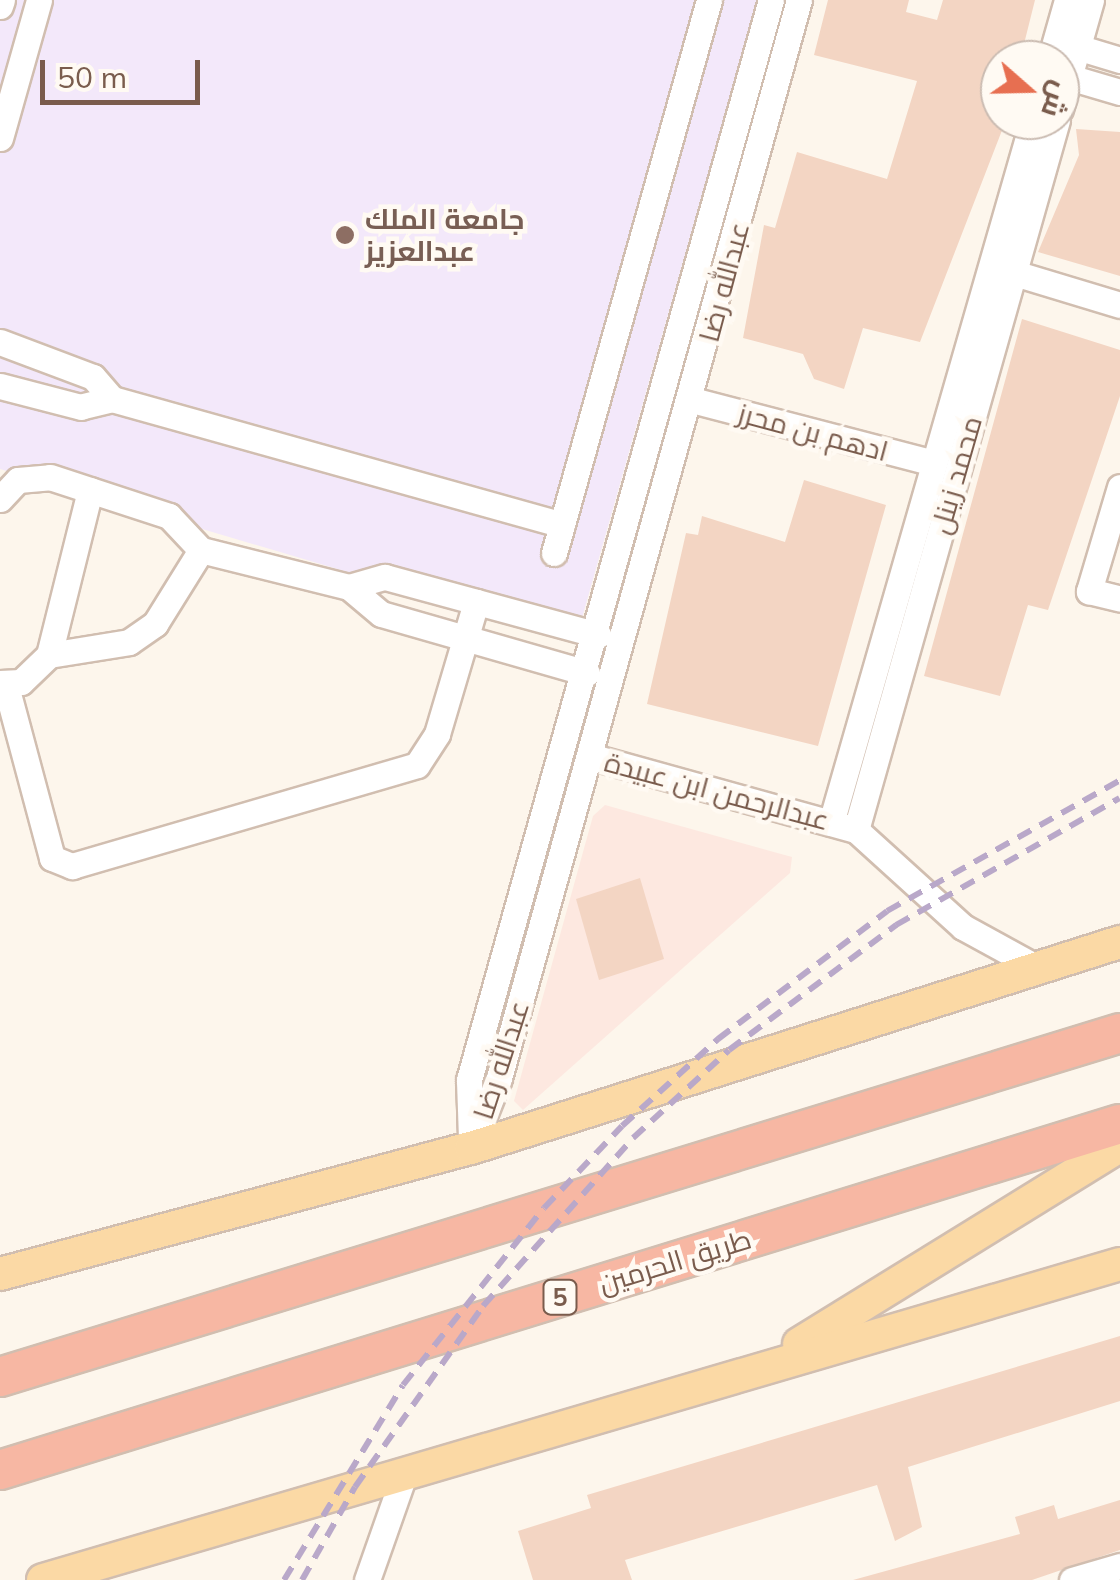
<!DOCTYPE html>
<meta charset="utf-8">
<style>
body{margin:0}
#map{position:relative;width:1120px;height:1580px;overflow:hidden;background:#fdf6ec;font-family:Mulish,Cairo,sans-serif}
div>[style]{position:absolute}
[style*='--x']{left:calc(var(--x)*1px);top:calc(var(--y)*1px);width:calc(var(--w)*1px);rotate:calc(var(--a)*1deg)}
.commercial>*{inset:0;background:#fde8e0}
.education>*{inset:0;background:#f3e8fa}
.building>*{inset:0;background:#f3d5c3}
.roads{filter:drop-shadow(2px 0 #d1beb0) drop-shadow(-2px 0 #d1beb0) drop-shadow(0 2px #d1beb0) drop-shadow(0 -2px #d1beb0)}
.minor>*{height:25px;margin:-12.5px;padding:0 12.5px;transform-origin:12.5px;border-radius:12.5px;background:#fff}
.major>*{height:32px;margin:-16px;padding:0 16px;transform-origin:16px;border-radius:16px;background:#fbd9a5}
.highway>*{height:38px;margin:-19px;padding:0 19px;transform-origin:19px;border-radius:19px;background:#f7b7a3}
.rail>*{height:6px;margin-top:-3px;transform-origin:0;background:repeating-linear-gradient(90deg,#b9a8c9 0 15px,transparent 0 25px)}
.dots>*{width:28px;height:28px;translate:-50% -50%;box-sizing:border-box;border:5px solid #fffaf3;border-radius:50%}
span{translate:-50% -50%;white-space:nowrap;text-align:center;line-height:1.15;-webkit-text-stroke:9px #fffaf3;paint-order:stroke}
.shield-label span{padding:2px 8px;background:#fffaf3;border:2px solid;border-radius:8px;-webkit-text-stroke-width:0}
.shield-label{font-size:25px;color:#7a5c4d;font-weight:700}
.education-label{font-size:28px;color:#785e54;font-weight:700}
.left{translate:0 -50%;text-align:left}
.street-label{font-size:28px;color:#7a5c4d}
.north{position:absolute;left:980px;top:40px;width:100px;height:100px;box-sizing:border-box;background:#fffaf3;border:2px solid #cabbb1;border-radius:50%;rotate:110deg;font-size:28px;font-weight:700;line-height:40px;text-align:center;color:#7a5c4d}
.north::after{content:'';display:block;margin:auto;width:35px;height:45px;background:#e76f51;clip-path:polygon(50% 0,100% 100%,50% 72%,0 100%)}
.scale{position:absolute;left:40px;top:60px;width:160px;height:45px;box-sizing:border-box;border:5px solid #7a5c4d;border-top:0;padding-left:12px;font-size:30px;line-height:35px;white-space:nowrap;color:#7a5c4d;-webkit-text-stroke:8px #fffaf3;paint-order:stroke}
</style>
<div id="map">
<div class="commercial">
<i style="clip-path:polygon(605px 805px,792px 857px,790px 873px,523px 1110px,514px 1101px,593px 816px)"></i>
</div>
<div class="education">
<i style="clip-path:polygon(0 0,757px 0,582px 618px,560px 635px,0 469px)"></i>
</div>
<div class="building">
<i style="clip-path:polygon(828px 0,909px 0,906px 12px,937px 20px,943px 0,1035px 0,1020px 60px,1000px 60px,1006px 120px,920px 342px,863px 328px,844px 389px,814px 379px,803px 354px,743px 338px,764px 225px,775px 228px,797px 152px,887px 179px,917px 81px,814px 55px)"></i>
<i style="clip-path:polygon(1076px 129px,1120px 132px,1120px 276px,1038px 252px,1079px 155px)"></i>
<i style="clip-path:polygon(1022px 319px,1120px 350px,1120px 396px,1048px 610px,1028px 605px,1000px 696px,924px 676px)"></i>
<i style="clip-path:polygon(804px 480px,886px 505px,818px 746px,647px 704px,686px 533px,698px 535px,702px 516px,785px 542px)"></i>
<i style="clip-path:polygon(640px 878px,664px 959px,599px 980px,576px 899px)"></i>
<i style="clip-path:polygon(1120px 1336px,1120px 1401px,908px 1467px,922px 1527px,895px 1541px,877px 1485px,625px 1560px,632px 1580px,533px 1580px,518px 1531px,591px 1508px,587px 1495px)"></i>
<i style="clip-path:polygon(1120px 1500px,1120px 1550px,1032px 1580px,853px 1580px,1020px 1534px,1015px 1517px,1054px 1505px,1058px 1519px)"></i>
</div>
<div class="roads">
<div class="minor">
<i style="--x:0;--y:6;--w:6;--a:-72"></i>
<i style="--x:1077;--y:47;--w:45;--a:16.8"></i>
<i style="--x:1050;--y:60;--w:62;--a:-74.2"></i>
<i style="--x:1069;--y:77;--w:53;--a:16.4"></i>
<i style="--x:1060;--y:109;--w:113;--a:-74.1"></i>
<i style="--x:0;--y:138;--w:143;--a:-74.2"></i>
<i style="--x:1001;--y:269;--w:124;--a:16.8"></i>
<i style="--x:0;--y:342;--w:99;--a:20.6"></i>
<i style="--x:93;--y:377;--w:29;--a:49"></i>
<i style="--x:112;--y:399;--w:32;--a:166"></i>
<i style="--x:81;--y:407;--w:84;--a:-165.5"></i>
<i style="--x:112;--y:399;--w:467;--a:15.6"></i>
<i style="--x:692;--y:400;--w:250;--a:14.6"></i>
<i style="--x:1120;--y:487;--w:109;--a:106.6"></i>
<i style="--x:1089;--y:591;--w:32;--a:14"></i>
<i style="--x:0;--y:499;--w:26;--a:-47"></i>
<i style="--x:18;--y:480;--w:32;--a:-5"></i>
<i style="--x:50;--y:477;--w:125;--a:18.1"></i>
<i style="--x:169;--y:516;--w:47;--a:46.7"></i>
<i style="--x:554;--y:553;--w:574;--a:-74.34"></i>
<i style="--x:49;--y:655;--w:81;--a:-9.2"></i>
<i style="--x:129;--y:642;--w:32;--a:-35"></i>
<i style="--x:155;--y:624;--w:87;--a:-58.1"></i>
<i style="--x:201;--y:550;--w:153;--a:14"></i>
<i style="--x:587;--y:673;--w:214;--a:-164"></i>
<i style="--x:381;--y:614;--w:42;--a:-139.8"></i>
<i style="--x:349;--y:587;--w:37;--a:-16"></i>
<i style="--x:385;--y:577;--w:221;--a:15.2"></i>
<i style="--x:0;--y:683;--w:21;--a:-3"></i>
<i style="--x:21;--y:682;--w:39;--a:-44"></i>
<i style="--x:49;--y:655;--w:170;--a:-76"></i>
<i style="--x:6;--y:686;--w:178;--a:75"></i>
<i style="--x:52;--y:858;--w:22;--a:22"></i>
<i style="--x:72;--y:866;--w:359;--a:-16.3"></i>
<i style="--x:417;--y:765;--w:37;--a:-57"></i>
<i style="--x:437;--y:734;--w:138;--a:-73.5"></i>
<i style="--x:589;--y:756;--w:277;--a:15.5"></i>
<i style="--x:856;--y:830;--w:144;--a:42.2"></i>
<i style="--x:963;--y:927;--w:83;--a:28.7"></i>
<i style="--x:831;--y:823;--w:731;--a:-73.97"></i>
<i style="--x:856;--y:830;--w:738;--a:-74.19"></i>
<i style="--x:471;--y:1138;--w:58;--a:-92"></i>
<i style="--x:469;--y:1080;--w:1121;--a:-74.38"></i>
<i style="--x:471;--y:1148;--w:75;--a:-68.2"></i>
<i style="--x:499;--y:1078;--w:1119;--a:-74.45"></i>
<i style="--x:367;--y:1580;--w:111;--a:-70.6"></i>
<i style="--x:1072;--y:1580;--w:50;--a:-16.3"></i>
</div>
<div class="major">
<i style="--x:0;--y:1274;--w:488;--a:-15"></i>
<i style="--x:471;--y:1148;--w:681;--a:-17.61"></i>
<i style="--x:799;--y:1344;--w:377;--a:-31.7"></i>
<i style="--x:43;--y:1580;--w:1122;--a:-16.35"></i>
</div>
<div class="highway">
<i style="--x:0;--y:1377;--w:1172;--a:-17.07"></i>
<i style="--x:0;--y:1470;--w:1172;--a:-17.17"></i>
</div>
</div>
<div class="rail">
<i style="--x:284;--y:1580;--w:228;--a:-58.6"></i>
<i style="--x:403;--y:1385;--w:226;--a:-51.5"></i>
<i style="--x:544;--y:1208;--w:113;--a:-46.4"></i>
<i style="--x:622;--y:1126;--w:130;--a:-42.2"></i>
<i style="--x:718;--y:1039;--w:212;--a:-37.1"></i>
<i style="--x:887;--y:911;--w:267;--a:-29.3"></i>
<i style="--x:302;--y:1580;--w:107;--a:-60.3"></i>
<i style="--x:355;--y:1487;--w:222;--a:-54.7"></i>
<i style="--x:483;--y:1306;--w:225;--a:-48.2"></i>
<i style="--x:633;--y:1138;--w:130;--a:-42.5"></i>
<i style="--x:729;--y:1050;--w:209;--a:-36.8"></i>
<i style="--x:896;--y:925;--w:257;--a:-29.6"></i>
</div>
<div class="dots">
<i style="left:345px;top:235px;background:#8d6e63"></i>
</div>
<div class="shield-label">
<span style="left:560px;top:1297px">5</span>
</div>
<div class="education-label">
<span class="left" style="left:365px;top:235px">جامعة الملك<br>عبدالعزيز</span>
</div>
<div class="street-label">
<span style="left:724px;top:282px;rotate:-75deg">عبدالله رضا</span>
<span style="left:813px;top:432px;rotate:15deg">ادهم بن محرز</span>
<span style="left:956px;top:475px;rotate:-74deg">محمد زينل</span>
<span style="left:717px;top:791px;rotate:15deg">عبدالرحمن ابن عبيدة</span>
<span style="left:501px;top:1060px;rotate:-72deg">عبدالله رضا</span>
<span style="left:675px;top:1261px;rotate:-17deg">طريق الحرمين</span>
</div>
<div class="north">ش</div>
<div class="scale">50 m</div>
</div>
